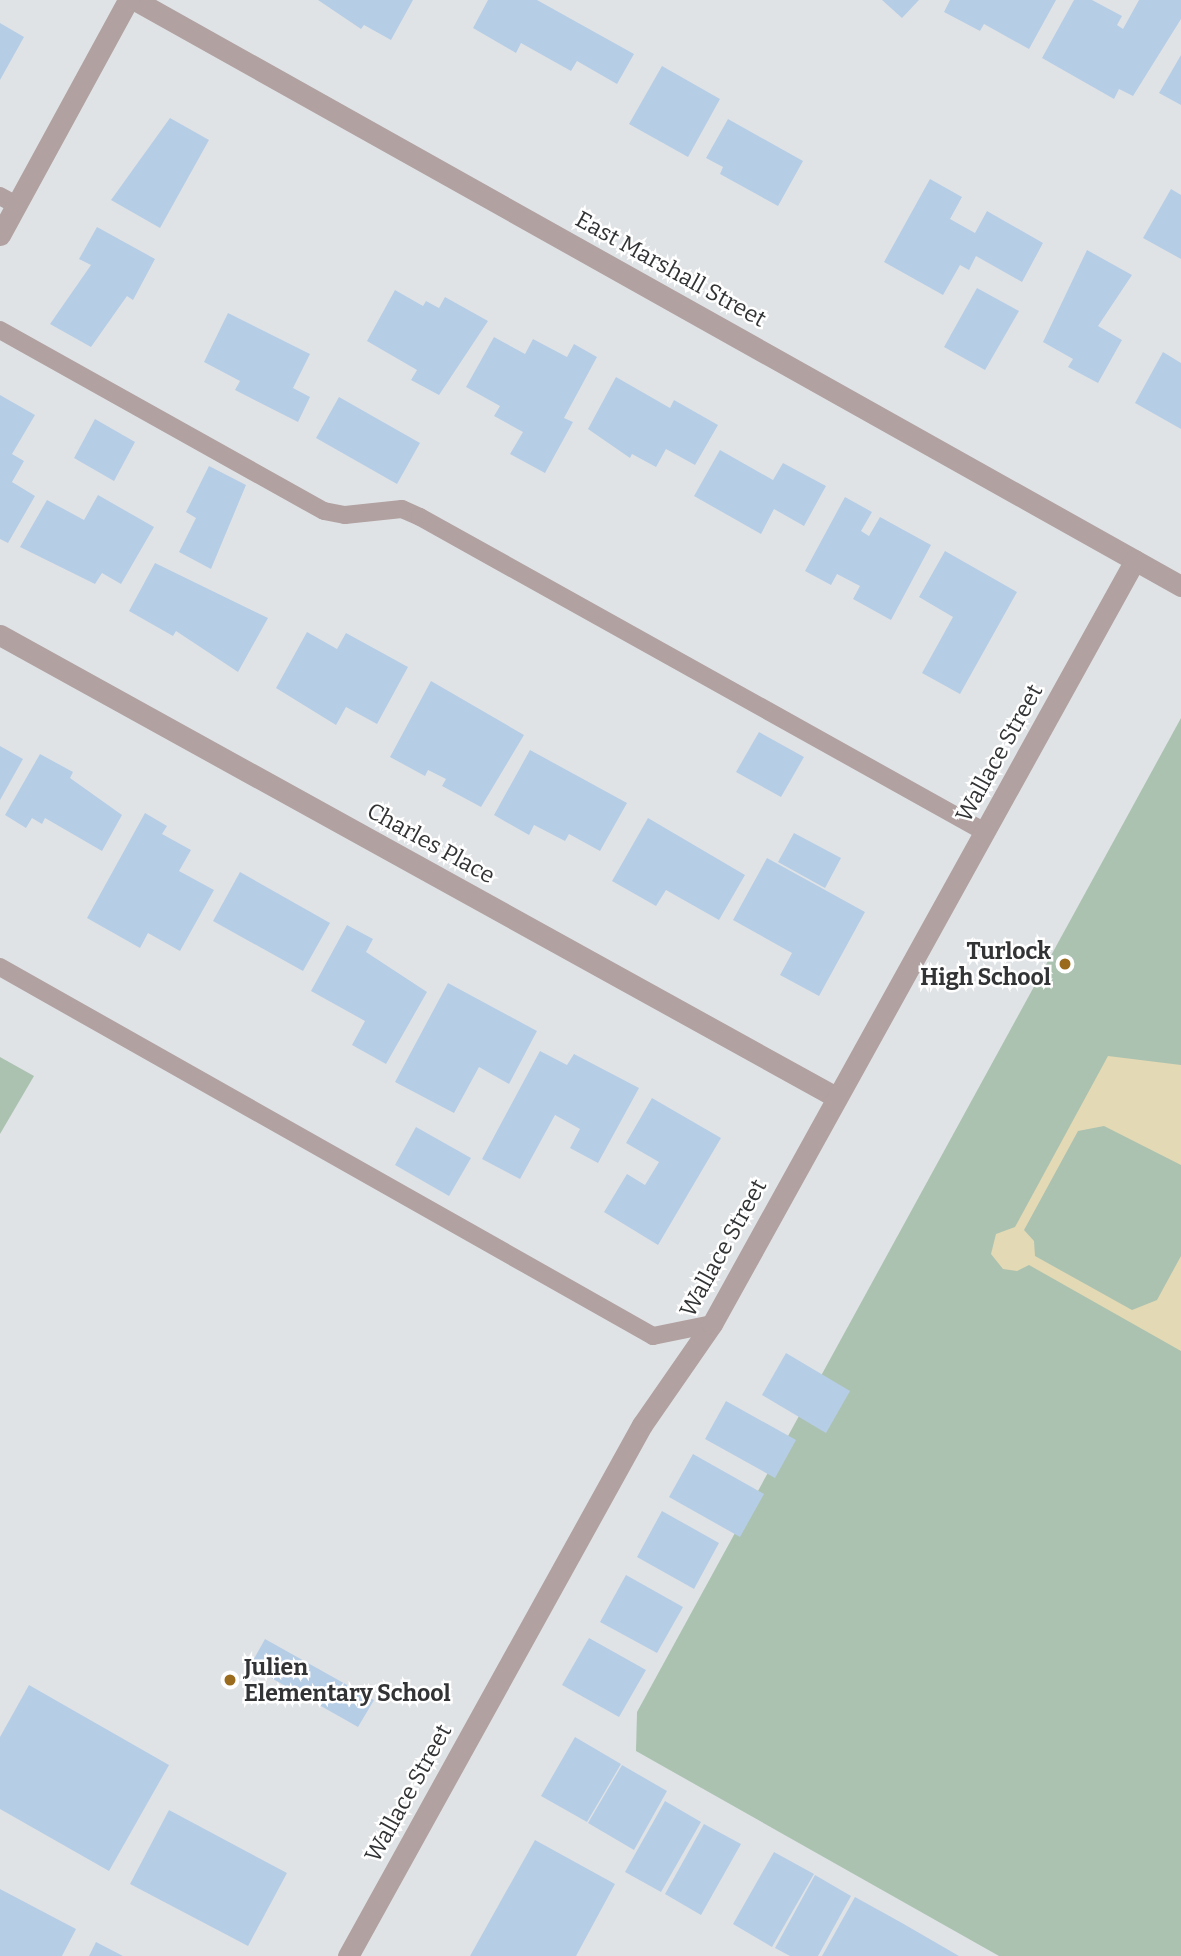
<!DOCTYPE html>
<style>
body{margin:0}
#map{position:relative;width:1181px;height:1956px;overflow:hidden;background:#e0e3e6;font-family:Bitter,serif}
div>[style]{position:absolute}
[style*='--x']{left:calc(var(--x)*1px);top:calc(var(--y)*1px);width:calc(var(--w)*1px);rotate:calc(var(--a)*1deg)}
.green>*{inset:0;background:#abc2b1}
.sand>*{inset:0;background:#e3d9b4}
.building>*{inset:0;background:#b6cde6}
.lane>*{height:18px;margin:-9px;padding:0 9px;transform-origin:9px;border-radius:9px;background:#b1a1a1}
.street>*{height:21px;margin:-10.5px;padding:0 10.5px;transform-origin:10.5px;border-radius:10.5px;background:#b1a1a1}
.dots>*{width:19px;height:19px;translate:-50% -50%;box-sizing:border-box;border:4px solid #fff;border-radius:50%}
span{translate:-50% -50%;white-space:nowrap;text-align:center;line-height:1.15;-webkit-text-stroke:5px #fff;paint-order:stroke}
.street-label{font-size:23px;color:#323335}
.poi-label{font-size:23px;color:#323335;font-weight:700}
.right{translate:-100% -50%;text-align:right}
.left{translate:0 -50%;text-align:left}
</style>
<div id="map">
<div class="green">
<i style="clip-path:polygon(1181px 718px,1181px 1956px,999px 1956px,636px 1751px,637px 1712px)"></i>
<i style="clip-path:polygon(0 1057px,34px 1076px,0 1134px)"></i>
</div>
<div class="sand">
<i style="clip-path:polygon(1108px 1056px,1181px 1065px,1181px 1165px,1104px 1126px,1078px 1131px,1024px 1230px,1034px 1241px,1035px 1256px,1132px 1310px,1157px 1300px,1181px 1256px,1181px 1351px,1029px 1265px,1017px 1271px,1003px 1269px,991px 1254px,996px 1234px,1015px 1227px)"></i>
</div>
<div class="building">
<i style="clip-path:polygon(318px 0,413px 0,391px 40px,364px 25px,361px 29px)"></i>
<i style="clip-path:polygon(488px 0,537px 0,634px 54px,617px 84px,577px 61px,571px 71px,521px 43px,516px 53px,473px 28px)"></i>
<i style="clip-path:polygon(882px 0,919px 0,902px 18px)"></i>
<i style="clip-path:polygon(950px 0,1056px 0,1029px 49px,984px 24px,980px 31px,944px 12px)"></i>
<i style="clip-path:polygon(1074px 0,1092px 0,1122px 16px,1117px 25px,1123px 29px,1139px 0,1181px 0,1181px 19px,1133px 96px,1119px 89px,1114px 99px,1042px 58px)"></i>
<i style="clip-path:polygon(0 23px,24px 37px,0 80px)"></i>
<i style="clip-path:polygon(1181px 55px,1181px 105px,1159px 93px)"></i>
<i style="clip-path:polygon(662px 66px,720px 99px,688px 157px,629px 124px)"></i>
<i style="clip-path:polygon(170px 118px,209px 140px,160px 228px,111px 200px)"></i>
<i style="clip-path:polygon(728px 119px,803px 161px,778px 206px,720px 174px,723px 167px,706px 158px)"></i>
<i style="clip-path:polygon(930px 179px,962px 197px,950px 219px,975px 233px,987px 211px,1043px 243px,1022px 282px,976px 256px,969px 270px,960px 265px,943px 295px,884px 262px)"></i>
<i style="clip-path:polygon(1171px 189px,1181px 195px,1181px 259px,1143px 238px)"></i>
<i style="clip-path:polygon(97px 227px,155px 259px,133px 300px,127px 296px,91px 347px,50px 324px,91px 265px,79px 259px)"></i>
<i style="clip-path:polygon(1087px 250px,1132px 275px,1098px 326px,1122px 340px,1098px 383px,1068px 367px,1073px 359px,1043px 342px)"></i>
<i style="clip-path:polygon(977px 288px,1019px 311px,985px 370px,944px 347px)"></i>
<i style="clip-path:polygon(395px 290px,423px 306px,426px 301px,439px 308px,445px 297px,488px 321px,439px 395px,411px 380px,417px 370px,367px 341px)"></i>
<i style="clip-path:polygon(228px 313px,310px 354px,293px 388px,310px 397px,298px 422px,235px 390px,240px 381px,204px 362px)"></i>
<i style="clip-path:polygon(494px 337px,525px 354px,533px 339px,567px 357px,574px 344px,597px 357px,564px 418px,573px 422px,545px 473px,510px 454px,523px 432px,494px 416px,500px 406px,466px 387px)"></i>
<i style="clip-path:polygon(1163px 352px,1181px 363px,1181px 429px,1135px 403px)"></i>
<i style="clip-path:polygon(616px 377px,670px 408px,674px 400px,718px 425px,695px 465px,666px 449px,656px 467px,632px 454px,630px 458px,588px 429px)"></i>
<i style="clip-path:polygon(0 395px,35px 415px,12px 454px,24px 461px,12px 482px,35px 496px,8px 543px,0 539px)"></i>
<i style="clip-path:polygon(339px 397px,420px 443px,397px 484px,316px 438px)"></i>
<i style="clip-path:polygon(95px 419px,135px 442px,114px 481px,74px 458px)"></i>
<i style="clip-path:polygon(720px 450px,773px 480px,783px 463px,826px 486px,804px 526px,774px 509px,761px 534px,694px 496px)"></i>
<i style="clip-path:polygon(209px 466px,246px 485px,211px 569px,179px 552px,196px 518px,186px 512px)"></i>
<i style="clip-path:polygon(98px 495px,154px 527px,121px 584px,102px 573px,95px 584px,20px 547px,47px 500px,84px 520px)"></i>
<i style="clip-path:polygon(845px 497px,872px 512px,861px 531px,869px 536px,880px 517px,931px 545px,891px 620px,853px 599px,860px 586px,837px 574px,831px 585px,805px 571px)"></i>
<i style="clip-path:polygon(945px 551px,1017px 592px,960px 694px,922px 673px,953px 617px,919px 597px)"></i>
<i style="clip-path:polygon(155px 563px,268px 618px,238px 672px,176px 631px,173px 636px,129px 611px)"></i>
<i style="clip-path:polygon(307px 632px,337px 649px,346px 633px,408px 667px,377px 724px,346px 707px,336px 725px,276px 688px)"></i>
<i style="clip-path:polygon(431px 681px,524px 735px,481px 807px,442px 786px,446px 779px,428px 770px,425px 776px,390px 757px)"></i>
<i style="clip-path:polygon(759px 732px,804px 757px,781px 797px,736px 772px)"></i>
<i style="clip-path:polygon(0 746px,23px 759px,0 800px)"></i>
<i style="clip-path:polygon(530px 750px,627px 803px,600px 851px,569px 834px,565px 841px,534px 825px,529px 835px,494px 815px)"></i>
<i style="clip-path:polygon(40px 754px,73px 772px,70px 778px,122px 815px,102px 851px,45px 818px,42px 824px,32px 818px,26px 828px,5px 815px)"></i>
<i style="clip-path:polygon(145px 813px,167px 826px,162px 834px,191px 850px,179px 871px,214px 890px,180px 951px,148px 933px,140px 948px,87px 918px)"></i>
<i style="clip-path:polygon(648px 818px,745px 875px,719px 920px,666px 890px,656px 906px,612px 881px)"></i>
<i style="clip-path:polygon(794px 833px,841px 858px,825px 888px,778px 862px)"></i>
<i style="clip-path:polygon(767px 858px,865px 912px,819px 996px,780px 975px,792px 953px,733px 920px)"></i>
<i style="clip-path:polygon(240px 872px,330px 923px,303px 971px,213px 921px)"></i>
<i style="clip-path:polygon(347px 925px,373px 939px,366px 952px,427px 992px,386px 1064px,352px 1045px,365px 1021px,311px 991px)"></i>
<i style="clip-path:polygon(448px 983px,537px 1031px,509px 1084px,479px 1067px,454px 1113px,395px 1082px)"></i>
<i style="clip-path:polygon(540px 1051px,567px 1065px,574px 1054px,639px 1088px,598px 1163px,570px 1148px,580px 1129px,555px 1115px,520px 1179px,482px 1159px)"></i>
<i style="clip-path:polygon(652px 1098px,721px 1138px,658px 1245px,604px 1212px,627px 1174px,645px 1185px,659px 1162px,626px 1143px)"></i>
<i style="clip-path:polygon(416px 1127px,471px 1158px,449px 1196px,395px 1165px)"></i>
<i style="clip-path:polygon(786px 1353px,850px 1391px,826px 1433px,762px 1395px)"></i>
<i style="clip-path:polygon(726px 1401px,796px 1440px,775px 1478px,705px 1439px)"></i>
<i style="clip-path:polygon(693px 1454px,764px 1494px,740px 1537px,669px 1497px)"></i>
<i style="clip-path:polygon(662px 1511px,719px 1543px,694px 1589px,637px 1557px)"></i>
<i style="clip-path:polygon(626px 1575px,683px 1607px,657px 1653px,600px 1622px)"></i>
<i style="clip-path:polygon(589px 1638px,646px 1670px,619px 1717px,562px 1685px)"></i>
<i style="clip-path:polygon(265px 1639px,374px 1700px,358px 1727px,250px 1666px)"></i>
<i style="clip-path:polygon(29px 1685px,169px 1765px,109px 1871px,0 1809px,0 1737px)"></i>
<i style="clip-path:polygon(575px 1737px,621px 1764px,587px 1822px,541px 1796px)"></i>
<i style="clip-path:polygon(622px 1765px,667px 1791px,634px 1850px,588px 1823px)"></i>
<i style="clip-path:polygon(665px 1801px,701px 1822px,661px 1892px,625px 1872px)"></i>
<i style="clip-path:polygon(169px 1810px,287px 1873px,248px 1946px,130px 1884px)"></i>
<i style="clip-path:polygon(704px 1824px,741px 1844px,701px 1915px,665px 1894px)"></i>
<i style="clip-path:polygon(535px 1840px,615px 1884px,576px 1956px,470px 1956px)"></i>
<i style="clip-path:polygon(774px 1852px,814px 1874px,772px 1947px,733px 1924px)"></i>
<i style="clip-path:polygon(815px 1875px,851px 1896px,818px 1956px,790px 1956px,775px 1948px)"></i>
<i style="clip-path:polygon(0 1889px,76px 1929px,62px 1956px,0 1956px)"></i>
<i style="clip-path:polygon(855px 1897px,902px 1923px,959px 1956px,822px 1956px)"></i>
<i style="clip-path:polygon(96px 1942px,123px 1956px,89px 1956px)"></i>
</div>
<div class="lane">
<i style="--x:0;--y:196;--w:18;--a:29"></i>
<i style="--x:0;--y:330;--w:371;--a:29.2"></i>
<i style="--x:324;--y:511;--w:21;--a:11"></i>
<i style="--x:345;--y:515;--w:57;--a:-6"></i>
<i style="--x:402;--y:509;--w:20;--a:24"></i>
<i style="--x:420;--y:517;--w:647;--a:29.14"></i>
<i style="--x:0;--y:967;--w:750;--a:29.47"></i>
<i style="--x:653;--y:1336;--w:60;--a:-11.5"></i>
</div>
<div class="street">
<i style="--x:135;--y:0;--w:1199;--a:29.26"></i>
<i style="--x:0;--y:235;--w:268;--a:-61.4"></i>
<i style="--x:0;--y:635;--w:955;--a:28.93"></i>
<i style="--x:348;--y:1956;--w:607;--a:-61.03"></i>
<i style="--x:642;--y:1425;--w:123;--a:-55.3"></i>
<i style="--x:712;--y:1324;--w:873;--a:-61.03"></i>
</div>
<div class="dots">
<i style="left:1065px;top:964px;background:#9a6b1c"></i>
<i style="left:230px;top:1680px;background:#9a6b1c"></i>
</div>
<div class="street-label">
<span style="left:671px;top:269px;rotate:29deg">East Marshall Street</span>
<span style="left:999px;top:753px;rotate:-61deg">Wallace Street</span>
<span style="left:431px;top:843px;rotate:29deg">Charles Place</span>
<span style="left:723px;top:1248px;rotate:-61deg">Wallace Street</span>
<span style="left:408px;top:1793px;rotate:-61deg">Wallace Street</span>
</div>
<div class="poi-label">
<span class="right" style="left:1051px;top:964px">Turlock<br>High School</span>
<span class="left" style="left:244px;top:1680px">Julien<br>Elementary School</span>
</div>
</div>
